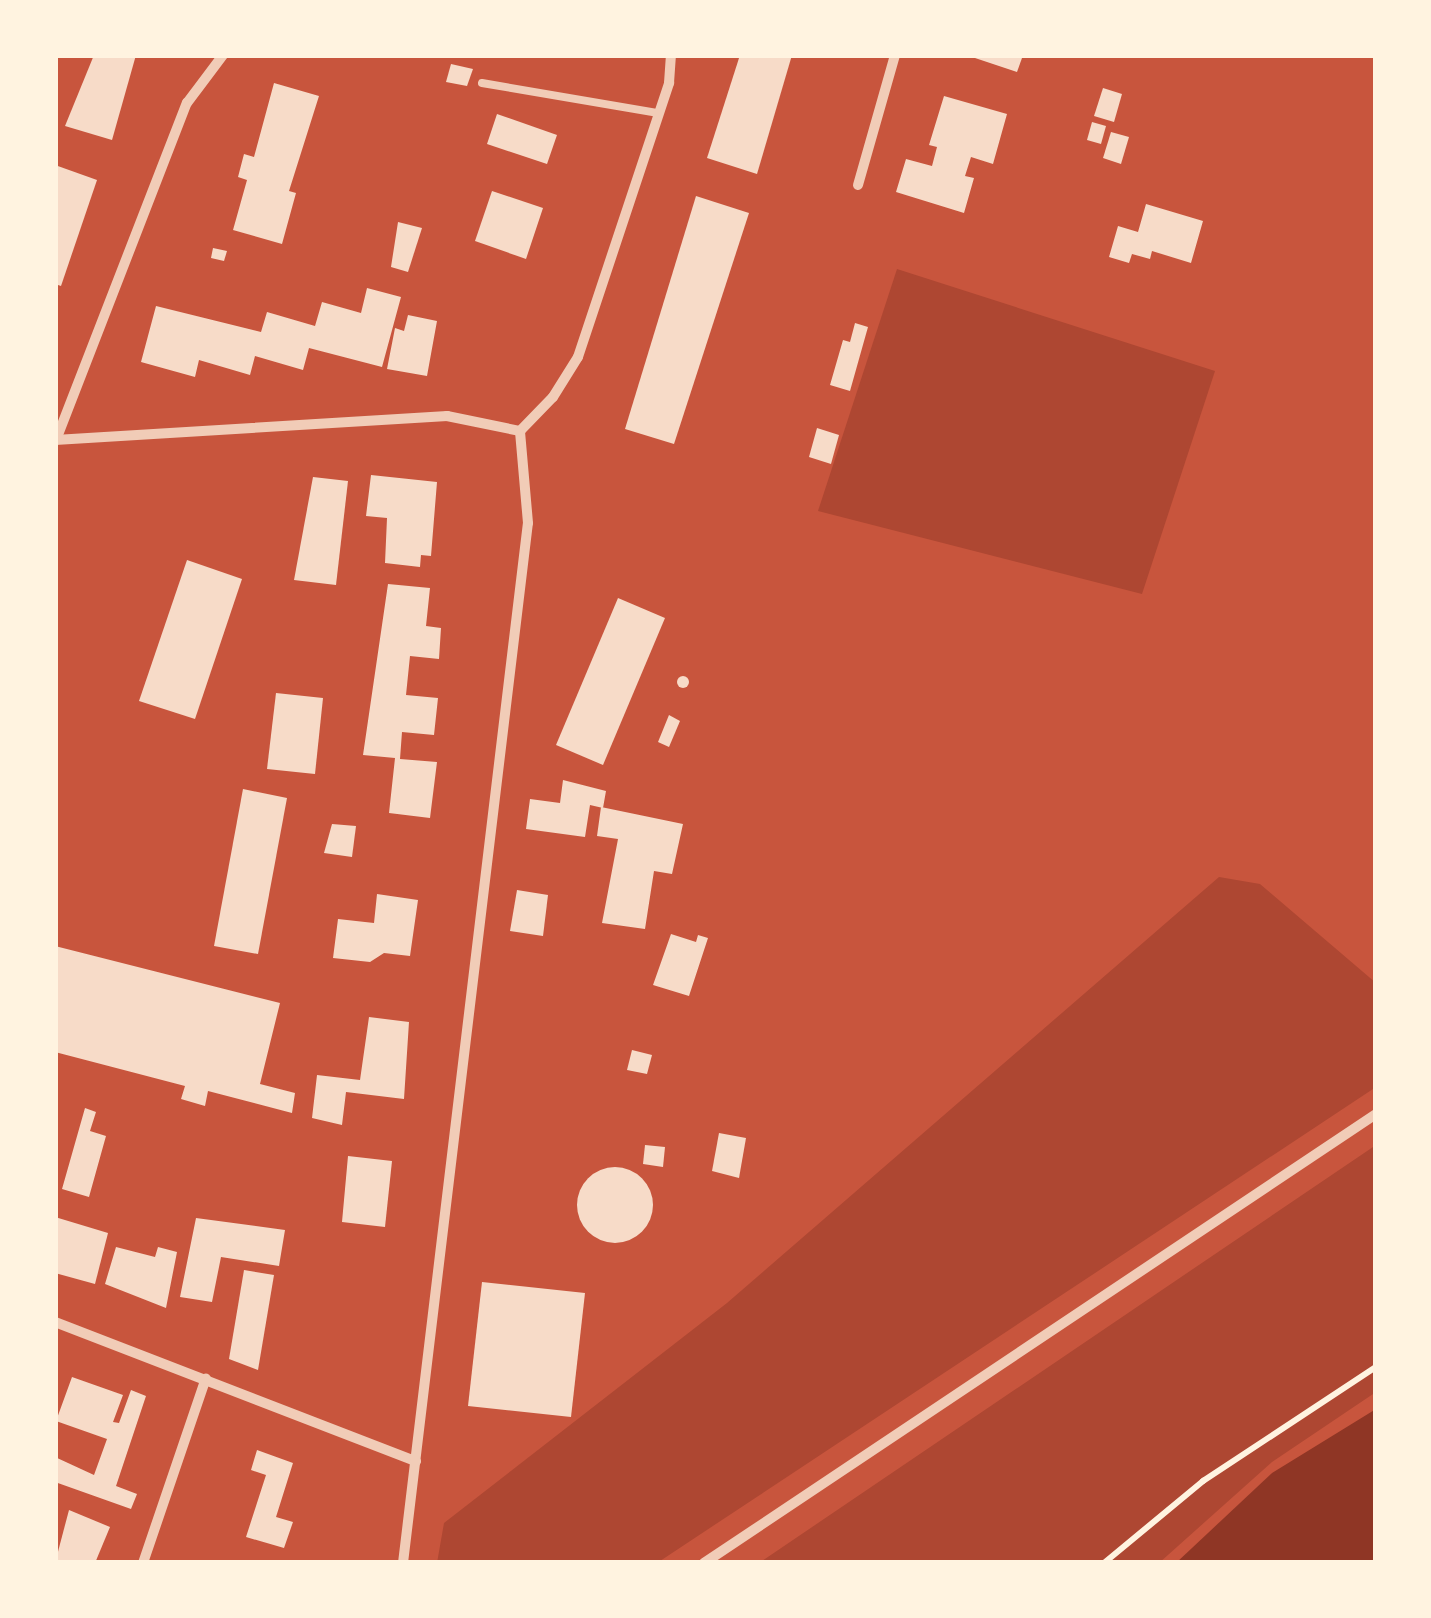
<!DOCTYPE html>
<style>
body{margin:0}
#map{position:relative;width:1431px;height:1618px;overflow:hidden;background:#c8553d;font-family:"Work Sans",sans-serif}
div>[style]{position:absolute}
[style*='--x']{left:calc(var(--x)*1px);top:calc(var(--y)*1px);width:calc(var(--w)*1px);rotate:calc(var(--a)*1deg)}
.green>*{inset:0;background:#ae4732}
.water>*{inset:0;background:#8f3625}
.building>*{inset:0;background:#f7dbc8}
.round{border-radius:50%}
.path>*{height:6px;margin:-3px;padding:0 3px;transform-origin:3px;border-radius:3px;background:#fff3e0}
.service>*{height:8px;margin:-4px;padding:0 4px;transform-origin:4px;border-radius:4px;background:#f1ccb7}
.minor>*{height:10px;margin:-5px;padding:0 5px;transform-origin:5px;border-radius:5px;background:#f1ccb7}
span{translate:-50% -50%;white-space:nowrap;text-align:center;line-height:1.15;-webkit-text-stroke:10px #fff3e0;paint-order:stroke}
.frame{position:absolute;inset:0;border:58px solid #fff3e0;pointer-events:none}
</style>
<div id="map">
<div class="green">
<i style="clip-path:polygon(897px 269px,1215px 371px,1142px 594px,818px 511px)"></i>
<i style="clip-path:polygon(1219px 877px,1260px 884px,1376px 983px,1376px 1087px,657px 1563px,437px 1563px,444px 1523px,727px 1303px)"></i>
<i style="clip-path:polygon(1376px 1145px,1376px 1392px,1272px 1462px,1159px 1563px,759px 1563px)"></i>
</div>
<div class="water">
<i style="clip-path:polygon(1376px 1409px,1376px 1563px,1176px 1563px,1272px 1473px)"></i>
</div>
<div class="building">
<i style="clip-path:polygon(94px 55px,136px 55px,112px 140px,65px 126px)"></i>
<i style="clip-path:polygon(740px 55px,792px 55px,757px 174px,707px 158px)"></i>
<i style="clip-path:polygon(966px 55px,1021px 55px,1022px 58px,1017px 72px)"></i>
<i style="clip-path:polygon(451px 64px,473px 69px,467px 86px,446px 82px)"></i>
<i style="clip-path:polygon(274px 83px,319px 96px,289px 191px,296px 193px,282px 244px,233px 230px,247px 180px,238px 177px,244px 154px,254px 157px)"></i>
<i style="clip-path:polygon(1103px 88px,1122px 94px,1114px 122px,1094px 116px)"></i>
<i style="clip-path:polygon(944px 96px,1007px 114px,993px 164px,971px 157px,965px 176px,974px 178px,964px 213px,896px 192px,906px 159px,932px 166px,937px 147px,929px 145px)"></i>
<i style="clip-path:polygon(497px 114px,557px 135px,547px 164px,487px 144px)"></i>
<i style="clip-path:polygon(1092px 122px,1106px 126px,1101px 144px,1087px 140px)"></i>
<i style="clip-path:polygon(1111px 132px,1129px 137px,1121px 164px,1103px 158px)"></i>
<i style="clip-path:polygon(55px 165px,97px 180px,61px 286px,55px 284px)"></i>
<i style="clip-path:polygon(492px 191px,543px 208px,526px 259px,475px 241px)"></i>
<i style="clip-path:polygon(696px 196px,749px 213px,674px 444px,625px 429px)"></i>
<i style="clip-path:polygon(1146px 204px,1203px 221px,1191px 263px,1152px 251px,1150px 259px,1132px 254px,1129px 263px,1109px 257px,1118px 226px,1138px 232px)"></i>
<i style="clip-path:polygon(398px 222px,422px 228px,408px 272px,391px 267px)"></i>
<i style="clip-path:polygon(213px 248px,227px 251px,224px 261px,211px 258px)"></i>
<i style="clip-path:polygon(367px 288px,401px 297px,382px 367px,309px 348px,303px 370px,255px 356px,250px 375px,199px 360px,195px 377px,141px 362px,156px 306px,261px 332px,267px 312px,315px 326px,322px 302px,361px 313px)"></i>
<i style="clip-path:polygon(408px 315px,437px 321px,427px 376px,387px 369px,395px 328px,404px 331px)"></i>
<i style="clip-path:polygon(855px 323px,868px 327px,850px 391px,830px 385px,843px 340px,850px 342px)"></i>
<i style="clip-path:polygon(817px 428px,839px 435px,831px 464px,809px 457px)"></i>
<i style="clip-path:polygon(371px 475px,437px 482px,431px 556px,421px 555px,420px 567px,385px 563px,387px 518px,366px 516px)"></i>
<i style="clip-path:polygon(313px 477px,348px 481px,336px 585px,294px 580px)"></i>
<i style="clip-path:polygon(187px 560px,242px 579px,195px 719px,139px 701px)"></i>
<i style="clip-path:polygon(388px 584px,430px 588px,426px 626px,441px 628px,439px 659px,410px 656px,406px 695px,438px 698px,434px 735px,402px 732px,400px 759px,437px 762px,430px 818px,389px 813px,395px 758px,363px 755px)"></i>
<i style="clip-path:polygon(618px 598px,665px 618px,603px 765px,556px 745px)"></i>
<i class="round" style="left:677px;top:676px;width:12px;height:12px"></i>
<i style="clip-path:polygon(276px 693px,323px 698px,315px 774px,267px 769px)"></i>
<i style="clip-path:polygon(669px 715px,680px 721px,669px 747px,658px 742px)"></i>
<i style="clip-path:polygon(563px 780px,606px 791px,603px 808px,590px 805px,585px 837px,526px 829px,530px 799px,560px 803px)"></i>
<i style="clip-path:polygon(243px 789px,287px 798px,258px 954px,214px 946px)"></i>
<i style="clip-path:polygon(601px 807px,683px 824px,672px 874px,654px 871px,645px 929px,602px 923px,618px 839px,597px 836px)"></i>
<i style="clip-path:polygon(332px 824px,356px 826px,352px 857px,324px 853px)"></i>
<i style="clip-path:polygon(517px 890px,548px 895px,543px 936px,510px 931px)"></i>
<i style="clip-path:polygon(377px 894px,418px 900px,410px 956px,384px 953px,370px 962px,333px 958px,338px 919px,374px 923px)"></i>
<i style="clip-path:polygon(671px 934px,696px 942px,698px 935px,708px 938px,689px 996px,653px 985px)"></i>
<i style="clip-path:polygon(55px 946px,280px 1003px,260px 1084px,295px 1093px,292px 1113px,208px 1091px,205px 1106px,181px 1099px,185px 1086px,55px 1052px)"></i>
<i style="clip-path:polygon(369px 1017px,409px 1022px,404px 1099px,346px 1092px,342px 1125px,312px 1118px,317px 1075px,360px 1080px)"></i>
<i style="clip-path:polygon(632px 1050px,652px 1055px,647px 1074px,627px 1070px)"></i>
<i style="clip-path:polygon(85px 1108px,96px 1112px,90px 1131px,106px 1136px,89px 1197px,62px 1189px)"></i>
<i style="clip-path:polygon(719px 1133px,746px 1138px,739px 1178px,712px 1171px)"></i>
<i style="clip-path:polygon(645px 1145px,665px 1147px,663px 1167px,643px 1164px)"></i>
<i style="clip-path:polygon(348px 1156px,392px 1161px,385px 1227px,342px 1222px)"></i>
<i class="round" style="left:577px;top:1167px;width:76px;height:76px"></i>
<i style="clip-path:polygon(55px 1217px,108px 1233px,95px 1284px,55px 1273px)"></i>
<i style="clip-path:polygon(196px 1218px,285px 1230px,279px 1266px,221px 1257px,212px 1302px,180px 1297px)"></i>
<i style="clip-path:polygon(116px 1247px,155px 1257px,158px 1247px,177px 1252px,166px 1308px,105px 1284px)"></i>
<i style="clip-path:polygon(244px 1270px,274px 1275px,258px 1370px,229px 1359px)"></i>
<i style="clip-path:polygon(482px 1282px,585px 1293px,571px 1417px,468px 1406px)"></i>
<i style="clip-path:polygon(72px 1377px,123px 1395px,113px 1422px,119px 1423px,131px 1390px,146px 1396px,116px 1486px,137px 1494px,131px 1509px,55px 1482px,55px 1457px,94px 1475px,107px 1439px,56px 1421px)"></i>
<i style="clip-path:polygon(257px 1450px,293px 1463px,276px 1517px,293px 1522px,284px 1548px,246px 1537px,266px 1475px,251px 1470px)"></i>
<i style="clip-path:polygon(69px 1510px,110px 1527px,95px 1563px,55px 1563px)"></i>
</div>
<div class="path">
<i style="--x:1104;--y:1563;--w:129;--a:-39.6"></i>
<i style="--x:1203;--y:1481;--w:207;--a:-33.4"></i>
</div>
<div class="service">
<i style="--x:482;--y:83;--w:179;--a:9.7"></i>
</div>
<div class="minor">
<i style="--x:858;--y:185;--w:135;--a:-74.1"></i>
<i style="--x:520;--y:431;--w:47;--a:-45.9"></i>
<i style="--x:553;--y:397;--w:47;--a:-58"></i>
<i style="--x:578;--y:357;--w:289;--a:-71.6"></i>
<i style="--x:669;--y:83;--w:28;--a:-86"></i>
<i style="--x:55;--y:440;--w:393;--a:-3.5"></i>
<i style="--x:447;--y:416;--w:75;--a:11.6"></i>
<i style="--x:56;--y:440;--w:362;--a:-68.8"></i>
<i style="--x:187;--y:103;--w:60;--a:-53.1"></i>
<i style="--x:55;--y:1322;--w:387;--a:21.1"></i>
<i style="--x:143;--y:1563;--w:195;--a:-71.2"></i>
<i style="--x:403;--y:1563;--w:1047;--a:-83.15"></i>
<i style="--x:528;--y:523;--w:92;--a:-95"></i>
<i style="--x:704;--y:1563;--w:808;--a:-33.75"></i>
</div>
<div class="frame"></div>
</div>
